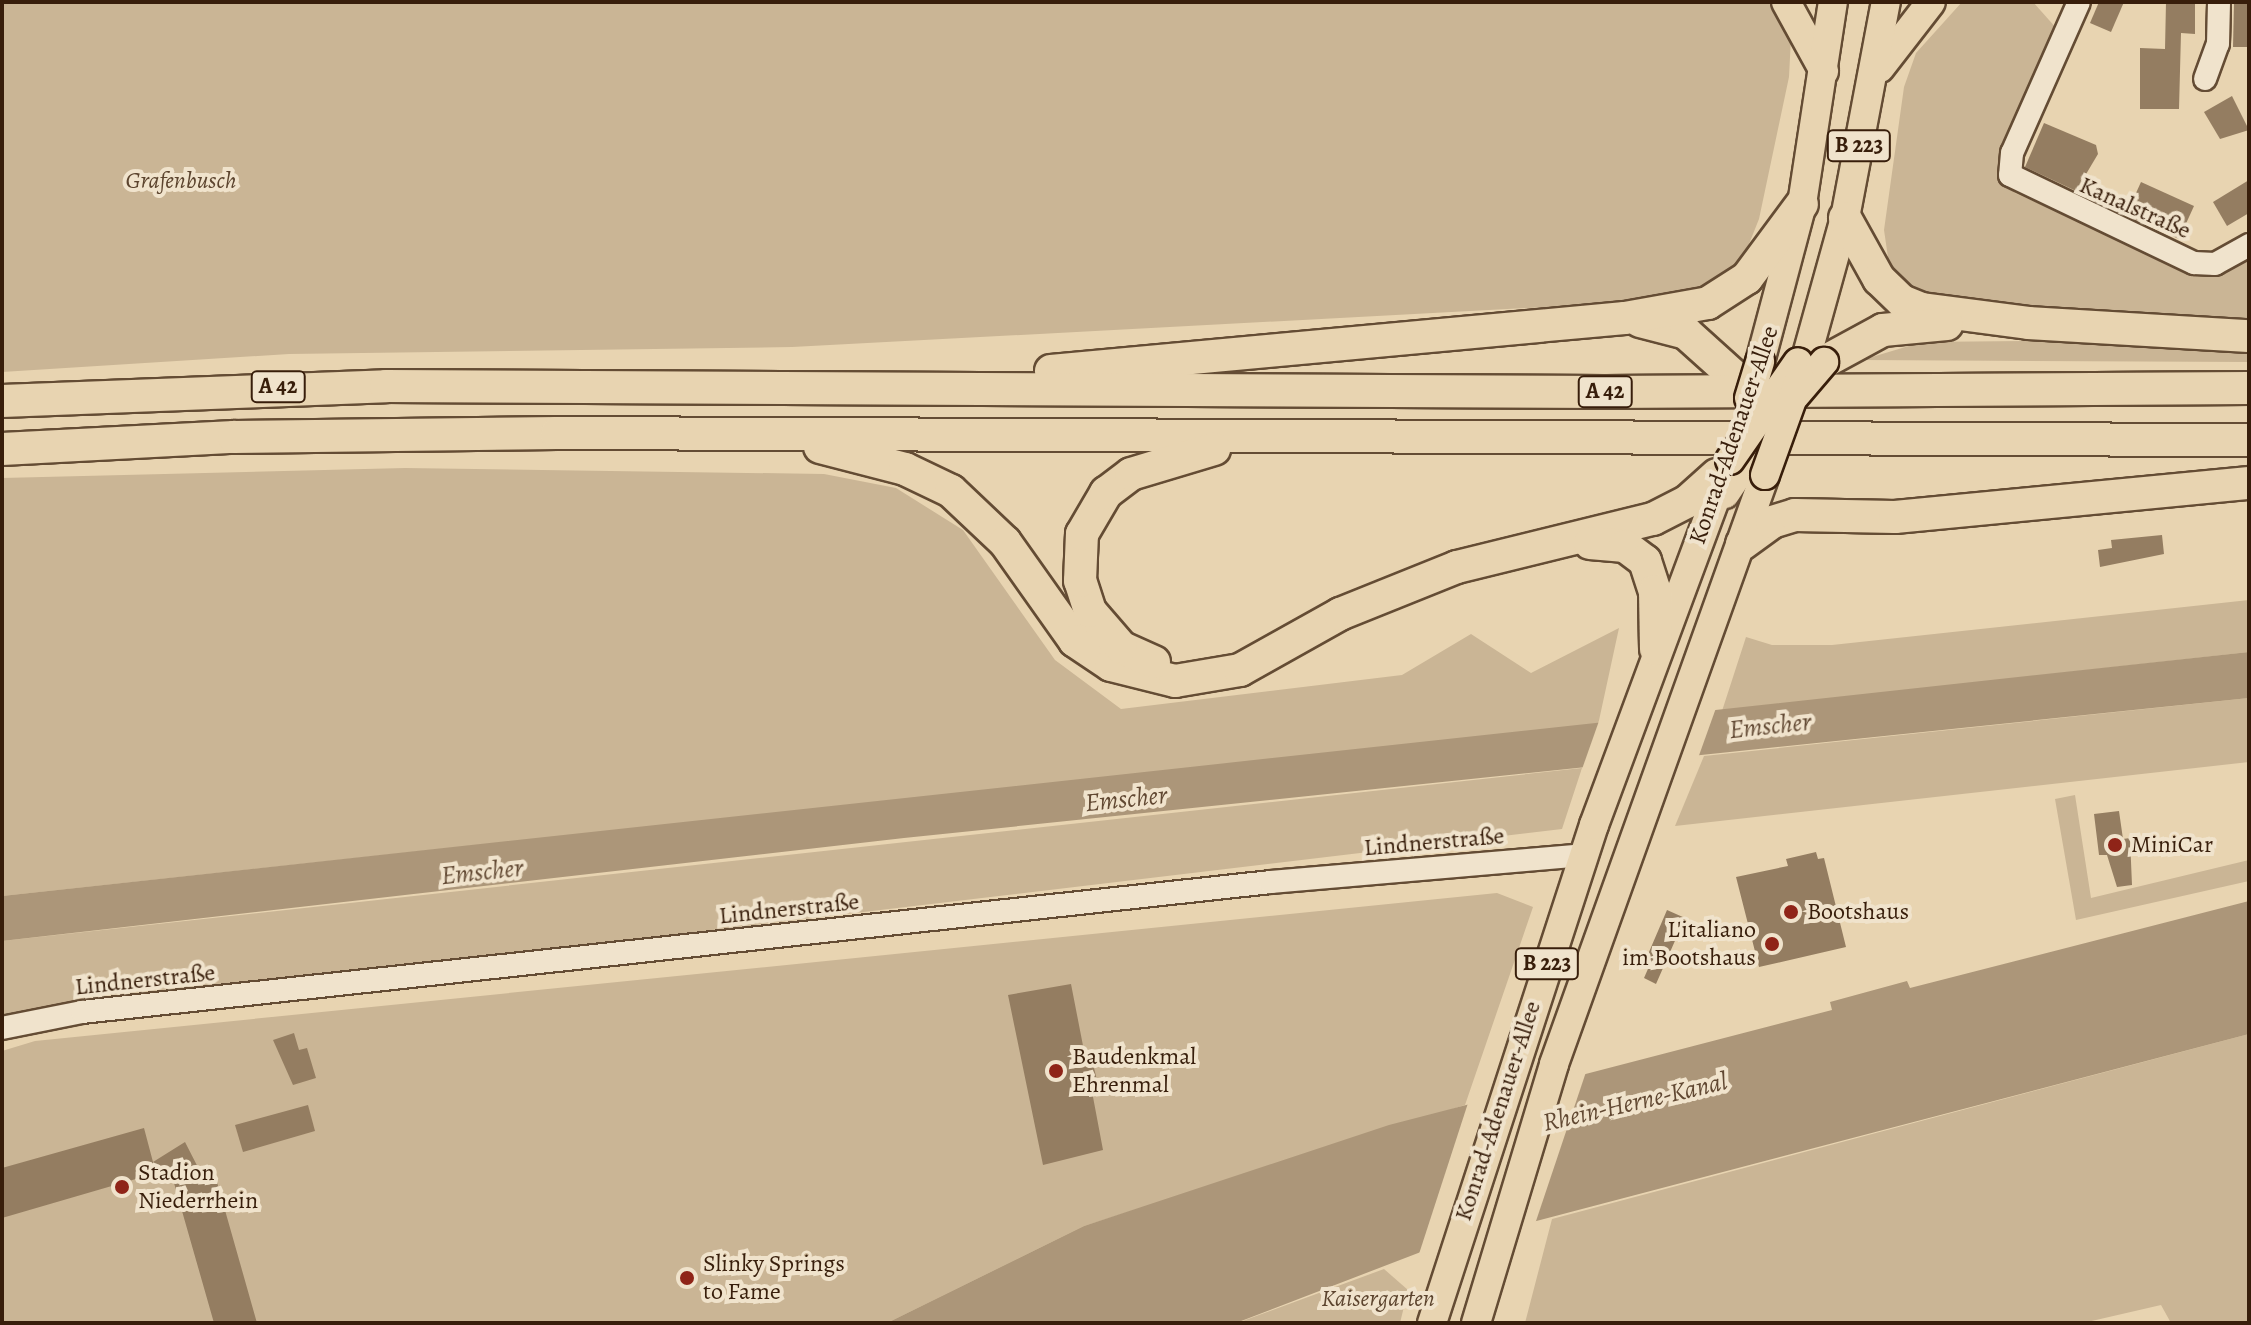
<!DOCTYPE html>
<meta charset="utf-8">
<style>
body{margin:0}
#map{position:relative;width:2251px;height:1325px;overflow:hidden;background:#e8d4b1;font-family:Alegreya,serif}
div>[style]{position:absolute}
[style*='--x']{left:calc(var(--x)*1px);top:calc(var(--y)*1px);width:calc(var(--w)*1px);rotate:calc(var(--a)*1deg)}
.green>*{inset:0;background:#cab595}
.water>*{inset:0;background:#ac9679}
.pier>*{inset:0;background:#e8d4b1}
.building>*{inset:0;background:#947d61}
.roads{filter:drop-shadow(2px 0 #644c34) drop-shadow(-2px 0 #644c34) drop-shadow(0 2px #644c34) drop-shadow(0 -2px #644c34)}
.minor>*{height:22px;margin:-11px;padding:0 11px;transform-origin:11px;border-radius:11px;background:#f0e3cc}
.major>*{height:28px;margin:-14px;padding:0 14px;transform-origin:14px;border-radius:14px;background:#e8d4b1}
.highway>*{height:32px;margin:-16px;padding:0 16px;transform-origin:16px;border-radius:16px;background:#e8d4b1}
.bridges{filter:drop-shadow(2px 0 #381e0b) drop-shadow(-2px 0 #381e0b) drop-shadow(0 2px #381e0b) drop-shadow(0 -2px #381e0b)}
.major-bridge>*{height:28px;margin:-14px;padding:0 14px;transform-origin:14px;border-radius:14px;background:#e8d4b1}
.dots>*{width:22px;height:22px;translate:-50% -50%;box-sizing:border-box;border:4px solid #f0e3cc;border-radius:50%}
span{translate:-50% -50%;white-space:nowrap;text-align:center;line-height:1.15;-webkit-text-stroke:8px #f0e3cc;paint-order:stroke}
.shield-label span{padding:2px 6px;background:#f0e3cc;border:2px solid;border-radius:6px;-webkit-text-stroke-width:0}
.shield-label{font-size:22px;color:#381e0b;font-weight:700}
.park-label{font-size:24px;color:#5c442e;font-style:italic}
.street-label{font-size:24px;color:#381e0b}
.poi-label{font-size:24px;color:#381e0b}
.left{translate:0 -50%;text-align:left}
.right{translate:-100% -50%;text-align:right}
.water-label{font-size:26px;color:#614832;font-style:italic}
.frame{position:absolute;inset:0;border:4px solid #381e0b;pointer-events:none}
</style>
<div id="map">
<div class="green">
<i style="clip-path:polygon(2px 2px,1792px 2px,1792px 18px,1789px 77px,1759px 219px,1735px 279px,1660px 301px,792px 347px,289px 354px,2px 372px)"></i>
<i style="clip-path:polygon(1962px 2px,2033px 2px,2057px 29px,1998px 175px,2015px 193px,2174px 264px,2249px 254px,2249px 319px,1955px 302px,1932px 298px,1890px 271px,1884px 230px,1904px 87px,1916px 53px)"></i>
<i style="clip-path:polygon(2024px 341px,2249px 351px,2249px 362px,1862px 360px,1922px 342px)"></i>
<i style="clip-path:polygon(405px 468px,824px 474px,896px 488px,963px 530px,1055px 660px,1121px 709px,1402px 675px,1471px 634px,1531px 673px,1619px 628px,1598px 725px,2px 896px,2px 478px)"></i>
<i style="clip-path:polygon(2249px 600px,2249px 652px,1722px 711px,1746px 637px,1772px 645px,1832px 645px)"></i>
<i style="clip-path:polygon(2249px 698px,2249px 762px,1675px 826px,1704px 756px)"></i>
<i style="clip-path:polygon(1582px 768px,1562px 829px,334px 975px,96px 996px,2px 1018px,2px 941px)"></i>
<i style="clip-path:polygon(2075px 795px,2091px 898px,2249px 860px,2249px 881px,2076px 920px,2055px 799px)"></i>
<i style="clip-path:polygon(1497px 893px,1533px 907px,1465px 1105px,1084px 1226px,887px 1323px,2px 1323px,2px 1051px,35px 1041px)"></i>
<i style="clip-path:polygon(2249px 1034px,2249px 1323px,2171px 1323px,2161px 1305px,2083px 1323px,1525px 1323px,1552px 1219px)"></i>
<i style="clip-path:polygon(1384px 1269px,1408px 1290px,1400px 1323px,1237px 1323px)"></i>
</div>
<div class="water">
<i style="clip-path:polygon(2249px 652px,2249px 698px,904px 838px,2px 941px,2px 896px)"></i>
<i style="clip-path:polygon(2249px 901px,2249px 1034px,1426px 1250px,1236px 1323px,887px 1323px,1084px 1226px,1389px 1125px,1832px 1010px,1830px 1002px,1907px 981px,1910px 988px)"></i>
</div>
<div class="pier">
<i style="clip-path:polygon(1716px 708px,1697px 761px,1581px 772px,1599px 721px)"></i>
<i style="clip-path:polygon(1587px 1069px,1534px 1227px,1418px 1257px,1469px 1100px)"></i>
</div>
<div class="building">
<i style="clip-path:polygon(2099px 2px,2124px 2px,2111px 32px,2090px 23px)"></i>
<i style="clip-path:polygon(2166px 2px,2195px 2px,2195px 34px,2181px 33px,2179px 109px,2140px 109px,2140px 48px,2165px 49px)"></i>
<i style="clip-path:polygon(2234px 2px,2249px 2px,2249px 47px,2233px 47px)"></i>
<i style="clip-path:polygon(2232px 96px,2249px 130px,2220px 139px,2204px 112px)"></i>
<i style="clip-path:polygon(2044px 123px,2096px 145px,2098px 154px,2076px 191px,2025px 167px)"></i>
<i style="clip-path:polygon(2249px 180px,2249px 213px,2227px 226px,2213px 202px)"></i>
<i style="clip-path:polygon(2141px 182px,2194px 206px,2179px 239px,2126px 215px)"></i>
<i style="clip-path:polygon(2162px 535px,2164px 554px,2100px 567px,2098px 550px,2112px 548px,2111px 540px)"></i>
<i style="clip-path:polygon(2119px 811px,2123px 839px,2130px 838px,2132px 885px,2117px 887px,2107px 855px,2099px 855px,2094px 814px)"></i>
<i style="clip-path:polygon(1816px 852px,1818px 859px,1824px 858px,1846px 947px,1759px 967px,1736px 877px,1788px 866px,1786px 859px)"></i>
<i style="clip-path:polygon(1667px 910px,1685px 918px,1656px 984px,1644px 978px,1651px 962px,1646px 959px)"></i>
<i style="clip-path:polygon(1071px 984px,1086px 1061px,1092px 1060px,1097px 1080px,1090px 1081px,1103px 1150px,1043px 1165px,1008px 995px)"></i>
<i style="clip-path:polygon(294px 1033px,299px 1050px,307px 1048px,316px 1078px,293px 1085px,273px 1040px)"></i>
<i style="clip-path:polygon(308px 1105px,315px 1131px,243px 1152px,235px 1125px)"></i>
<i style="clip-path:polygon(144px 1128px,153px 1162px,185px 1142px,207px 1185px,217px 1182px,257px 1323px,214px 1323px,170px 1169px,2px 1218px,2px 1168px)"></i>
</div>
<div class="roads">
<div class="minor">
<i style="--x:2079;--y:2;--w:165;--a:113.9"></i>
<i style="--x:2012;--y:153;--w:22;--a:95"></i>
<i style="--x:2010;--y:175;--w:204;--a:25.6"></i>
<i style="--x:2194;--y:263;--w:21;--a:3"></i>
<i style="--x:2215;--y:264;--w:39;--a:-29"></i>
<i style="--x:2205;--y:79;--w:37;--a:-70"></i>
<i style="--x:2218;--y:44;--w:42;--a:-88.6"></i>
<i style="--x:2;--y:1028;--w:82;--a:-11.3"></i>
<i style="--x:82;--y:1012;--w:1195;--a:-6.24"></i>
<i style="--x:1270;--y:882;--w:315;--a:-4.9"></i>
</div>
<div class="major">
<i style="--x:1786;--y:2;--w:79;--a:61.2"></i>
<i style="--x:1880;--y:68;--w:83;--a:-52.3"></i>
<i style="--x:1760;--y:362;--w:163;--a:-75.1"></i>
<i style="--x:1802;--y:204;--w:204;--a:-81.3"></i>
<i style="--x:1805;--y:362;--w:149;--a:-74.5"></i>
<i style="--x:1845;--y:218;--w:220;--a:-79.3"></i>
<i style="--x:1725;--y:494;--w:52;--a:-56"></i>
<i style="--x:1432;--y:1323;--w:524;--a:-71.98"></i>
<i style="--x:1594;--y:825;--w:385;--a:-69.6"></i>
<i style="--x:1476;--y:1323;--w:270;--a:-73.2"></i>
<i style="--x:1554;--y:1064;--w:626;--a:-70.29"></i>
</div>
<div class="highway">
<i style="--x:1845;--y:218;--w:70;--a:60.9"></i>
<i style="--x:1879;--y:279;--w:32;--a:44"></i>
<i style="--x:1902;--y:301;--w:22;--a:22"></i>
<i style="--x:1922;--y:309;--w:107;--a:7.5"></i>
<i style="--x:2028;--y:323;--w:221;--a:3.4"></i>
<i style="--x:1640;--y:321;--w:48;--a:14.6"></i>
<i style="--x:1686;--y:333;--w:69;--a:42"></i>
<i style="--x:1824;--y:362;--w:67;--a:-28.5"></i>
<i style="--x:1883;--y:330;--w:64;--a:-5.4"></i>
<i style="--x:1051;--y:371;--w:576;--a:-5.28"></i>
<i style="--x:1625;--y:318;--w:84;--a:-10.2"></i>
<i style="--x:1708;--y:303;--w:46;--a:-32.7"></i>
<i style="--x:1747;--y:278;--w:92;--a:-53.4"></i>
<i style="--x:2;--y:401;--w:384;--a:-2.2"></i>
<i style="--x:386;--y:386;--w:1219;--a:0.28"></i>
<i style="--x:1605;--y:392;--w:644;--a:-0.36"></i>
<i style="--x:820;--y:447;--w:88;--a:14.5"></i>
<i style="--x:905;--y:469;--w:51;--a:25.6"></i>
<i style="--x:951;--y:491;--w:74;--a:43.4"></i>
<i style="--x:1005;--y:542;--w:121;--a:54.7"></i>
<i style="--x:1075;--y:641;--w:43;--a:33.7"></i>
<i style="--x:1111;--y:665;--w:66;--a:14"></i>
<i style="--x:1175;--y:681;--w:66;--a:-9.6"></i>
<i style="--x:1240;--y:670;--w:115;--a:-29.2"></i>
<i style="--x:1340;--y:614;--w:126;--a:-21.9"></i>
<i style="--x:1457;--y:567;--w:202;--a:-13.8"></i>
<i style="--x:1653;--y:519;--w:39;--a:-27"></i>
<i style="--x:1688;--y:501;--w:39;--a:-42"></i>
<i style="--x:2;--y:449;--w:232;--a:-3"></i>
<i style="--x:234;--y:437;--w:323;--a:-0.7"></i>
<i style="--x:557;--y:433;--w:1692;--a:0.24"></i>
<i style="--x:1590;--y:543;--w:35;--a:5"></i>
<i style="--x:1625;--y:546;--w:25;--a:37"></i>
<i style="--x:1645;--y:561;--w:32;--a:72"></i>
<i style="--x:1655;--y:591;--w:58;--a:89"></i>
<i style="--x:1742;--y:544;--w:37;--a:-36"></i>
<i style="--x:1772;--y:522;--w:24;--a:-17"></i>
<i style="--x:1795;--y:515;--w:100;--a:1.1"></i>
<i style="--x:1895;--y:517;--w:356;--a:-5.5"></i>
<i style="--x:1154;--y:662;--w:36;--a:-156"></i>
<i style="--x:1121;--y:647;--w:48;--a:-130.7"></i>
<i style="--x:1090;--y:611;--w:32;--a:-108"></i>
<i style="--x:1080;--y:581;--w:47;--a:-87.6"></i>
<i style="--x:1082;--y:534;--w:48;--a:-59.7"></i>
<i style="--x:1106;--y:493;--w:31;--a:-37"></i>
<i style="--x:1131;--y:474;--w:87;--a:-16.8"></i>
</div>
</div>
<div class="bridges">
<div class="major-bridge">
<i style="--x:1795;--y:396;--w:45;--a:-49.5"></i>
<i style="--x:1749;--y:398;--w:38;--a:-73"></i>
<i style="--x:1730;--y:460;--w:119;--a:-55.2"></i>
<i style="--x:1765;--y:475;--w:103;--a:-70.2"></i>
</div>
</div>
<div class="dots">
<i style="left:2115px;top:845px;background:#8f2418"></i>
<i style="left:1791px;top:912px;background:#8f2418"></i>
<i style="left:1772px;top:944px;background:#8f2418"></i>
<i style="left:1056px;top:1071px;background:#8f2418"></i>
<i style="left:122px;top:1187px;background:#8f2418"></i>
<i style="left:687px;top:1278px;background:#8f2418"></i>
</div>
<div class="shield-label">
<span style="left:1859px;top:146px">B 223</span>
<span style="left:278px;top:387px">A 42</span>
<span style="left:1605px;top:392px">A 42</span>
<span style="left:1547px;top:964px">B 223</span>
</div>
<div class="park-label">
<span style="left:181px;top:181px">Grafenbusch</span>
<span style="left:1378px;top:1299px">Kaisergarten</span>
</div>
<div class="street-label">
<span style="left:2135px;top:208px;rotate:24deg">Kanalstraße</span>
<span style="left:1734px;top:435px;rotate:-71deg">Konrad-Adenauer-Allee</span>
<span style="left:1434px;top:842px;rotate:-5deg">Lindnerstraße</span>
<span style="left:789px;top:909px;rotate:-6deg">Lindnerstraße</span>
<span style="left:145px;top:980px;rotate:-6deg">Lindnerstraße</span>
<span style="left:1498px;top:1111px;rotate:-72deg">Konrad-Adenauer-Allee</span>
</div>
<div class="poi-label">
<span class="left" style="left:2131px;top:845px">MiniCar</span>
<span class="left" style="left:1807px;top:912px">Bootshaus</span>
<span class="right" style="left:1756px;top:944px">L'italiano<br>im Bootshaus</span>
<span class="left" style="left:1072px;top:1071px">Baudenkmal<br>Ehrenmal</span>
<span class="left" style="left:138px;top:1187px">Stadion<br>Niederrhein</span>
<span class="left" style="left:703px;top:1278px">Slinky Springs<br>to Fame</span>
</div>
<div class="water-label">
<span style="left:1770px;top:726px;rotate:-6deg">Emscher</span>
<span style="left:1126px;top:799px;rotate:-6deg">Emscher</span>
<span style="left:482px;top:872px;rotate:-6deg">Emscher</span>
<span style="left:1635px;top:1102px;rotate:-13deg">Rhein-Herne-Kanal</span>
</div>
<div class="frame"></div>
</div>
